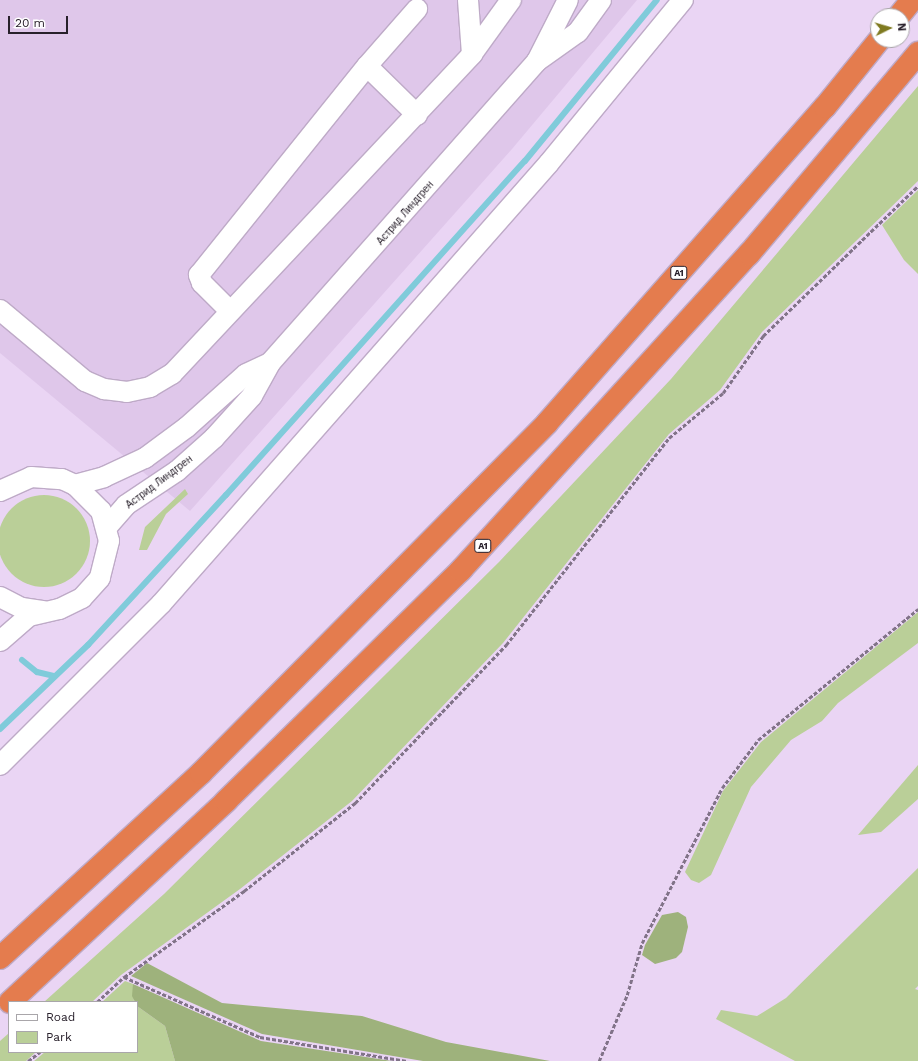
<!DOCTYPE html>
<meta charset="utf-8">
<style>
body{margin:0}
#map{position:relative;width:918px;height:1061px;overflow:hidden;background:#ead5f4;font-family:"Work Sans",sans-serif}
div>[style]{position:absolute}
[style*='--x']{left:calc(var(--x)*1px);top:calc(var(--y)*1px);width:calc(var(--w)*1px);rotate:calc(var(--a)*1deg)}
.built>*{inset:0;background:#dfc7ea}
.green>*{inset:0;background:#bacf98}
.round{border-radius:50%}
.forest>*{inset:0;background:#9eb27c}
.stream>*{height:6px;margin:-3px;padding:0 3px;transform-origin:3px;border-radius:3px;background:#80cbda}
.path>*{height:2.5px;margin-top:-1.25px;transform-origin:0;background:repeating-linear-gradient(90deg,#817388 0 4px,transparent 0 6px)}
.roads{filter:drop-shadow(1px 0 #beaac7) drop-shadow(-1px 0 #beaac7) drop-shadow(0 1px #beaac7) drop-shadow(0 -1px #beaac7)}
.minor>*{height:20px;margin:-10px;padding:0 10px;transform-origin:10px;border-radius:10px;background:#fff}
.highway>*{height:22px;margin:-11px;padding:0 11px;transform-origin:11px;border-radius:11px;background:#e47c4e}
span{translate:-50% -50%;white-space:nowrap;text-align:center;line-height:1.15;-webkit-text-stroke:4px #fff;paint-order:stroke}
.shield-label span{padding:1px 3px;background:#fff;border:1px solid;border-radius:3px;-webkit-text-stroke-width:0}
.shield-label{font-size:9px;color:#28202b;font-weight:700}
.street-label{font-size:10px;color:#28202b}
.legend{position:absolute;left:8px;top:1001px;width:130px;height:52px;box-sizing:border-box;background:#fff;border:1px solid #a9a6aa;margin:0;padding:5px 7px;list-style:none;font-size:12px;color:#28202b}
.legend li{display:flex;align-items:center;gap:8px;height:20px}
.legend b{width:20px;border:1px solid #a9a6aa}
.north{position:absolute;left:870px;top:8px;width:40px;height:40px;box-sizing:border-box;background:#fff;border:1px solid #a9a6aa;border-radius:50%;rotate:85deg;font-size:11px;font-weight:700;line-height:16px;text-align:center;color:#28202b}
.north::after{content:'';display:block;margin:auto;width:14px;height:18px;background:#7f7a20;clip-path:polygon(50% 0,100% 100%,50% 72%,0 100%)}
.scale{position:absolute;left:8px;top:16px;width:60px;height:18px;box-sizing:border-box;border:2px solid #28202b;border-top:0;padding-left:5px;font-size:12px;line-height:14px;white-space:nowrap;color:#28202b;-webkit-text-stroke:3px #fff;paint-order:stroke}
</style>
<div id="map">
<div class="built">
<i style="clip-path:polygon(0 0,637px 0,512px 149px,190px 511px,0 353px)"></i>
</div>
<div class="green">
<i style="clip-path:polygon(918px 86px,918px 181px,762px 332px,720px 390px,669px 434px,503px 643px,352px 801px,240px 889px,121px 975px,92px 1002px,44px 1002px,164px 894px,499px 562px,671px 379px)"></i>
<i style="clip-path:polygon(918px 190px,918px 274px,904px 260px,882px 225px)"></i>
<i style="clip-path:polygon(185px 489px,188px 494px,166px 514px,147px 550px,139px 550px,145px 527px)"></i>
<i class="round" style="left:-2px;top:495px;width:92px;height:92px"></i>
<i style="clip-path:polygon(918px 612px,918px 643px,838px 703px,822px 721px,791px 740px,751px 787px,711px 875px,699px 883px,691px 880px,685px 872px,723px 791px,761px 742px)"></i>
<i style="clip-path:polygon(918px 765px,918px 799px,881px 832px,858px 835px)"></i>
<i style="clip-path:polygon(918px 868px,918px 986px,915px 989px,918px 990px,918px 1061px,795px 1061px,716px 1019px,721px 1010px,757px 1016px,786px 998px)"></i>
<i style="clip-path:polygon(125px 981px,133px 984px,134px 1002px,102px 1002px)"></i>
<i style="clip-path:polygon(137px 1006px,165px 1026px,175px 1061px,34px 1061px,45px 1052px,137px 1052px)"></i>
<i style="clip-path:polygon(9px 1033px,9px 1052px,36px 1052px,26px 1061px,0 1061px,0 1041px)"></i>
</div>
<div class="forest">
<i style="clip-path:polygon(678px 912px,686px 917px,688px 927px,682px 952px,676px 958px,655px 964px,642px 955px,645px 945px,662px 915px)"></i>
<i style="clip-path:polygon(147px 963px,222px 1003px,362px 1016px,446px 1042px,550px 1061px,423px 1061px,262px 1034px,131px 976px)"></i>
<i style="clip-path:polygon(133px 984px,261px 1041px,392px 1061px,175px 1061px,165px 1026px,137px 1006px,132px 996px)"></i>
</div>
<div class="stream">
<i style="--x:22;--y:660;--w:19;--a:39"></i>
<i style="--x:37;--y:672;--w:18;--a:13"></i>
<i style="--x:0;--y:729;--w:122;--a:-43.7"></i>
<i style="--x:88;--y:645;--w:204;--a:-47.4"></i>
<i style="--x:226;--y:495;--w:448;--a:-48.2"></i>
<i style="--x:525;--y:161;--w:208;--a:-50.7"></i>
</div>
<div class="path">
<i style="--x:124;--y:977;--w:149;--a:23.8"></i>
<i style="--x:260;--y:1037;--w:149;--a:9.3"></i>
<i style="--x:97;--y:1002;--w:37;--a:-43"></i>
<i style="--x:124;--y:977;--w:148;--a:-35.6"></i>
<i style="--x:244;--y:891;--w:142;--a:-38.4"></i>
<i style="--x:355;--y:803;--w:219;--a:-46.3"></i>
<i style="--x:506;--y:645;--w:263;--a:-51.8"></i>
<i style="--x:669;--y:438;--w:70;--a:-39.8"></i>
<i style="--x:723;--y:393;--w:70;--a:-54.9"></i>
<i style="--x:763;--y:336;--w:216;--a:-44.1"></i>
<i style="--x:28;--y:1061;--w:15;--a:-37"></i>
<i style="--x:599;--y:1061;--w:72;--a:-67"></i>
<i style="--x:627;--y:995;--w:54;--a:-73.9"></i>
<i style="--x:642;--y:943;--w:174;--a:-62.7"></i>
<i style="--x:722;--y:788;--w:60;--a:-53.1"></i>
<i style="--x:758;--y:740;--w:207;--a:-39.3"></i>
</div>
<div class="roads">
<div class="minor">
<i style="--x:468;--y:0;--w:54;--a:85.8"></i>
<i style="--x:537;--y:61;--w:68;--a:-63.1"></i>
<i style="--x:367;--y:66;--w:76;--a:-48.7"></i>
<i style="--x:0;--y:310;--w:111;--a:39.9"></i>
<i style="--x:85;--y:381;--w:21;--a:23"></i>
<i style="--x:104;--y:389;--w:23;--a:7"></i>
<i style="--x:127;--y:392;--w:24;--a:-12"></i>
<i style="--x:150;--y:387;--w:26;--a:-31"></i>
<i style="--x:172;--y:374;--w:439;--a:-46.8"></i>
<i style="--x:472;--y:54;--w:67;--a:-54.2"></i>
<i style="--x:230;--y:311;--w:40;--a:-135"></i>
<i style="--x:202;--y:283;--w:9;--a:-111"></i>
<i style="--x:199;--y:275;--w:268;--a:-51.2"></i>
<i style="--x:367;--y:66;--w:70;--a:44.4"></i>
<i style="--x:75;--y:485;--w:30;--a:-15"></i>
<i style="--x:104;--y:477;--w:45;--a:-24.9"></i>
<i style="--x:145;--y:458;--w:52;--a:-36.4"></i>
<i style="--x:187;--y:427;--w:79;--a:-41.9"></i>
<i style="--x:246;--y:374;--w:26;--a:-25"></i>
<i style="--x:0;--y:491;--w:34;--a:-24"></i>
<i style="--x:31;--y:477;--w:31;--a:4"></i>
<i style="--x:62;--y:479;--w:14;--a:25"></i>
<i style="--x:75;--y:485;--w:37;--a:45"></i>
<i style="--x:101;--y:511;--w:31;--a:75"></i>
<i style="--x:109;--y:541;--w:38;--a:104"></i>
<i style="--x:100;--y:578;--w:27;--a:132"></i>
<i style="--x:82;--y:598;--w:25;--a:154"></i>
<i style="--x:59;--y:609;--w:31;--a:167"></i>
<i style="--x:29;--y:616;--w:38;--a:139"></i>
<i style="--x:107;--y:527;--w:29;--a:-49"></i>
<i style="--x:126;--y:505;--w:61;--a:-33.7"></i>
<i style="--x:177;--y:471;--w:50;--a:-41.7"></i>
<i style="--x:214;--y:438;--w:57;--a:-47.9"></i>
<i style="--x:252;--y:396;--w:38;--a:-61"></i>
<i style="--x:270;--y:363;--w:403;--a:-48.5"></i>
<i style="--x:537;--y:61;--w:50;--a:-35.3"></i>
<i style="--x:578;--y:32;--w:39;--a:-54"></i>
<i style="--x:0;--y:597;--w:25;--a:27"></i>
<i style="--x:22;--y:608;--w:22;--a:8"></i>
<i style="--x:0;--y:765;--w:228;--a:-45"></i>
<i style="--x:161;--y:604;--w:587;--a:-48.66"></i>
<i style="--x:549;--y:163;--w:211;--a:-50.6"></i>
</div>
<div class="highway">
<i style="--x:899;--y:16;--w:21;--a:-51"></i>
<i style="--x:0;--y:958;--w:273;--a:-42.6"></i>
<i style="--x:201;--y:773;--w:492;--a:-45.3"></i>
<i style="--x:547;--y:423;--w:421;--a:-48.7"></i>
<i style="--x:825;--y:107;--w:86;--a:-51.1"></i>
<i style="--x:10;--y:1002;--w:295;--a:-42.9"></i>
<i style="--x:226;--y:801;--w:330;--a:-44.5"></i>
<i style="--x:461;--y:570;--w:428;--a:-47.7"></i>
<i style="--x:749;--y:254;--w:263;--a:-49.9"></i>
</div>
</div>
<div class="shield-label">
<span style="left:679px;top:273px">A1</span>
<span style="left:483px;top:546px">A1</span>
</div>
<div class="street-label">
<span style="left:405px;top:213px;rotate:-49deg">Астрид Линдгрен</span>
<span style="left:159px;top:482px;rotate:-37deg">Астрид Линдгрен</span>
</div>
<ul class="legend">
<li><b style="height:5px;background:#fff"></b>Road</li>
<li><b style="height:11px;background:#bacf98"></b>Park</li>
</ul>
<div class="north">N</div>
<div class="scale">20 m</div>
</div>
